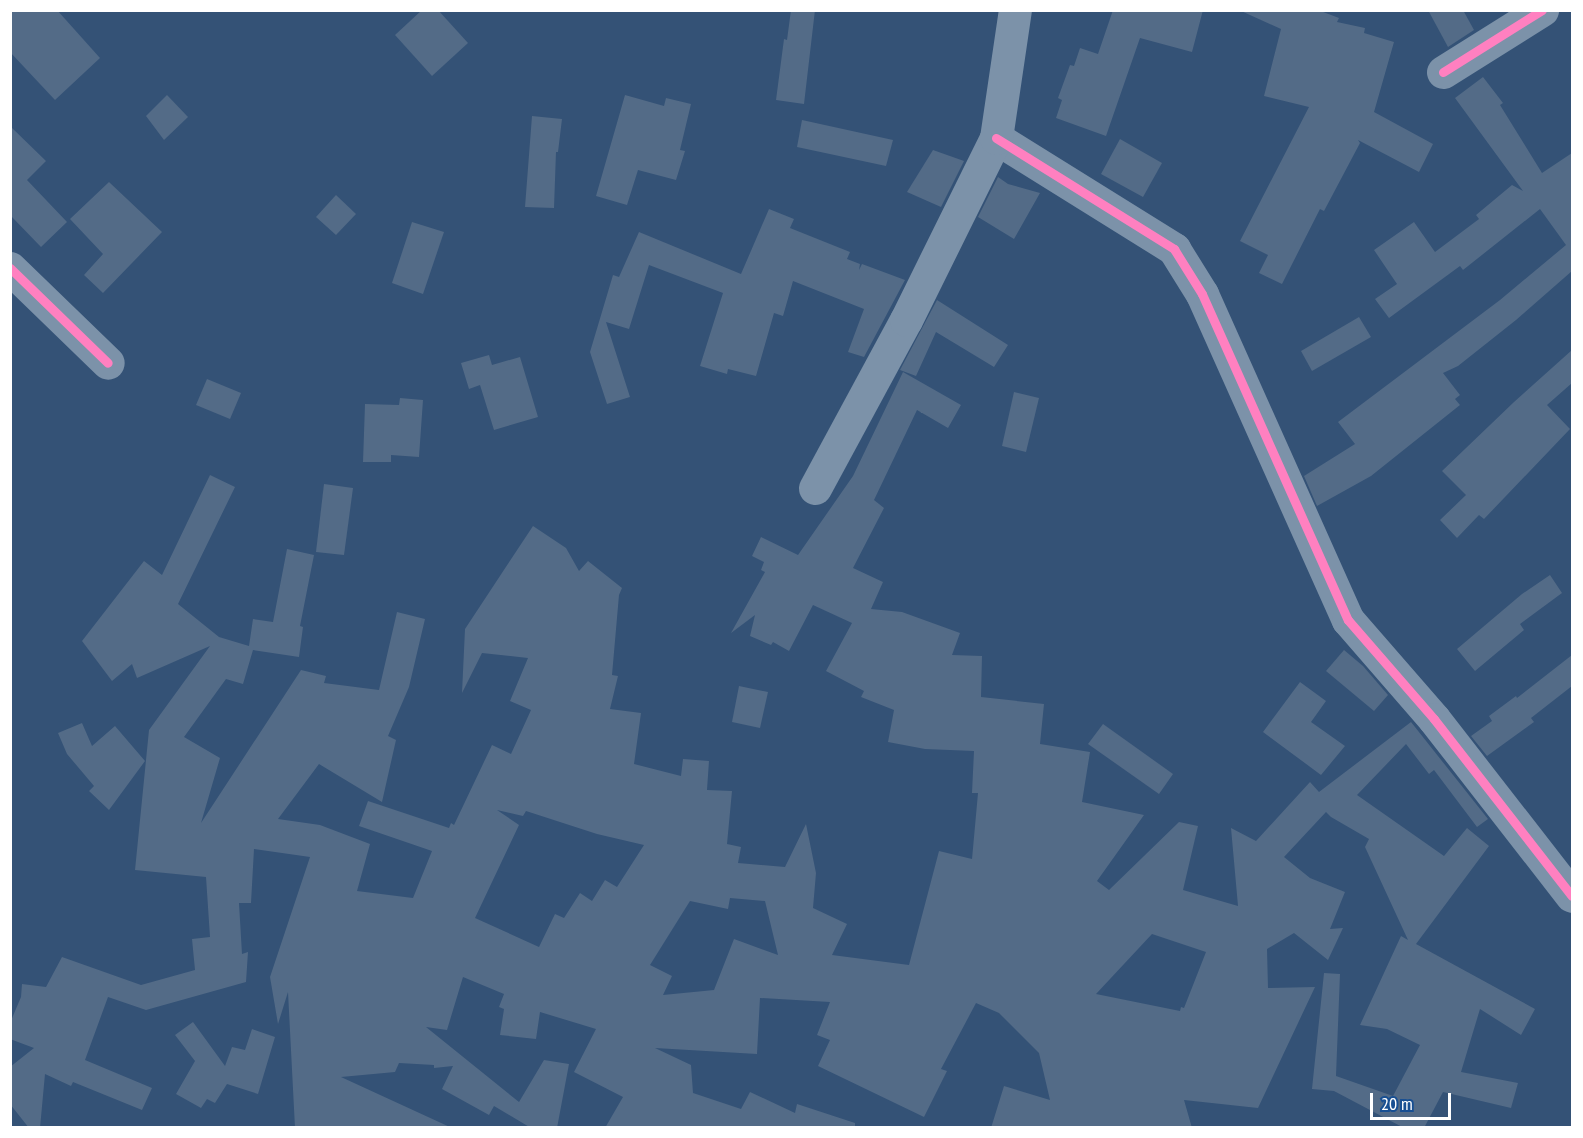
<!DOCTYPE html>
<style>
body{margin:0}
#map{position:relative;width:1583px;height:1138px;overflow:hidden;background:#345276;font-family:"PT Sans Narrow",sans-serif}
div>[style]{position:absolute}
[style*='--x']{left:calc(var(--x)*1px);top:calc(var(--y)*1px);width:calc(var(--w)*1px);rotate:calc(var(--a)*1deg)}
.building>*{inset:0;background:#536b87}
.minor>*{height:33px;margin:-16.5px;padding:0 16.5px;transform-origin:16.5px;border-radius:16.5px;background:#7c92a9}
.cycleway>*{height:9px;margin:-4.5px;padding:0 4.5px;transform-origin:4.5px;border-radius:4.5px;background:#ff80c0}
span{translate:-50% -50%;white-space:nowrap;text-align:center;line-height:1.15;-webkit-text-stroke:5px #184f92;paint-order:stroke}
.frame{position:absolute;inset:0;border:12px solid #fff;pointer-events:none}
.scale{position:absolute;left:1370px;top:1093px;width:81px;height:27px;box-sizing:border-box;border:3px solid #fff;border-top:0;padding-left:8px;font-size:18px;line-height:21px;white-space:nowrap;color:#fff;-webkit-text-stroke:4px #184f92;paint-order:stroke}
</style>
<div id="map">
<div class="building">
<i style="clip-path:polygon(10px 10px,57px 10px,100px 58px,55px 100px,10px 52px)"></i>
<i style="clip-path:polygon(422px 10px,438px 10px,468px 43px,432px 76px,395px 35px)"></i>
<i style="clip-path:polygon(791px 10px,815px 10px,804px 104px,776px 100px,784px 39px,787px 40px)"></i>
<i style="clip-path:polygon(1113px 10px,1203px 10px,1192px 52px,1140px 38px,1106px 136px,1056px 118px,1062px 100px,1058px 98px,1070px 65px,1074px 66px,1080px 48px,1098px 54px)"></i>
<i style="clip-path:polygon(1239px 10px,1318px 10px,1339px 18px,1337px 22px,1365px 28px,1364px 33px,1394px 42px,1374px 112px,1433px 144px,1419px 172px,1358px 140px,1360px 143px,1324px 211px,1320px 209px,1282px 284px,1259px 273px,1268px 255px,1240px 241px,1309px 107px,1264px 96px,1281px 29px)"></i>
<i style="clip-path:polygon(1428px 10px,1463px 10px,1474px 30px,1448px 47px)"></i>
<i style="clip-path:polygon(1483px 77px,1503px 103px,1500px 105px,1542px 173px,1572px 153px,1572px 271px,1516px 320px,1458px 366px,1443px 373px,1460px 395px,1455px 399px,1460px 405px,1371px 476px,1317px 506px,1304px 476px,1355px 444px,1338px 422px,1500px 300px,1566px 245px,1540px 209px,1463px 270px,1460px 266px,1389px 318px,1375px 299px,1397px 284px,1374px 250px,1414px 222px,1435px 252px,1479px 219px,1476px 215px,1512px 185px,1523px 191px,1455px 98px)"></i>
<i style="clip-path:polygon(167px 95px,188px 117px,164px 140px,146px 116px)"></i>
<i style="clip-path:polygon(625px 95px,664px 106px,666px 98px,691px 104px,680px 150px,685px 151px,676px 180px,638px 170px,627px 205px,596px 196px)"></i>
<i style="clip-path:polygon(532px 116px,562px 119px,558px 152px,556px 152px,554px 208px,525px 207px)"></i>
<i style="clip-path:polygon(802px 120px,893px 140px,886px 166px,797px 147px)"></i>
<i style="clip-path:polygon(10px 126px,46px 161px,27px 180px,67px 222px,41px 247px,10px 215px)"></i>
<i style="clip-path:polygon(1120px 139px,1162px 163px,1143px 197px,1101px 174px)"></i>
<i style="clip-path:polygon(933px 150px,964px 161px,941px 207px,907px 192px)"></i>
<i style="clip-path:polygon(998px 177px,1008px 184px,1040px 193px,1014px 239px,978px 217px)"></i>
<i style="clip-path:polygon(109px 182px,162px 232px,103px 293px,84px 275px,103px 254px,70px 219px)"></i>
<i style="clip-path:polygon(336px 195px,356px 214px,336px 235px,316px 217px)"></i>
<i style="clip-path:polygon(769px 209px,794px 219px,790px 228px,850px 252px,847px 259px,860px 264px,859px 270px,862px 264px,905px 280px,864px 357px,848px 352px,864px 309px,793px 281px,783px 316px,774px 313px,756px 376px,728px 369px,727px 374px,700px 366px,723px 293px,649px 265px,629px 329px,606px 322px,630px 397px,607px 404px,590px 352px,613px 275px,619px 277px,639px 232px,741px 274px)"></i>
<i style="clip-path:polygon(412px 222px,444px 232px,423px 294px,392px 283px)"></i>
<i style="clip-path:polygon(937px 300px,1008px 345px,994px 367px,936px 332px,916px 376px,900px 370px)"></i>
<i style="clip-path:polygon(1359px 317px,1371px 337px,1312px 371px,1301px 351px)"></i>
<i style="clip-path:polygon(1572px 350px,1572px 383px,1547px 405px,1570px 429px,1484px 519px,1479px 515px,1457px 538px,1440px 520px,1466px 495px,1442px 471px,1514px 402px)"></i>
<i style="clip-path:polygon(489px 355px,492px 365px,520px 357px,538px 417px,494px 430px,480px 385px,469px 389px,461px 363px)"></i>
<i style="clip-path:polygon(evenodd,903px 372px,961px 405px,948px 428px,917px 410px,874px 500px,884px 508px,853px 568px,883px 582px,871px 609px,902px 612px,960px 633px,952px 655px,982px 656px,981px 697px,1044px 704px,1040px 744px,1090px 752px,1082px 802px,1144px 815px,1097px 881px,1109px 890px,1179px 822px,1198px 826px,1183px 890px,1238px 906px,1231px 828px,1256px 841px,1310px 782px,1319px 792px,1411px 722px,1488px 819px,1477px 827px,1434px 770px,1429px 774px,1406px 744px,1357px 795px,1444px 856px,1467px 828px,1489px 846px,1416px 944px,1535px 1009px,1521px 1035px,1480px 1009px,1461px 1072px,1518px 1083px,1511px 1108px,1443px 1092px,1424px 1128px,1404px 1128px,1334px 1091px,1312px 1089px,1324px 973px,1340px 974px,1336px 1076px,1393px 1096px,1420px 1045px,1387px 1029px,1360px 1025px,1401px 936px,1408px 940px,1365px 847px,1369px 839px,1331px 817px,1326px 812px,1284px 857px,1310px 878px,1345px 892px,1330px 929px,1343px 928px,1328px 960px,1294px 933px,1267px 949px,1268px 988px,1315px 987px,1258px 1108px,1184px 1100px,1192px 1128px,991px 1128px,1004px 1086px,1050px 1100px,1039px 1053px,999px 1013px,976px 1003px,941px 1069px,947px 1071px,924px 1117px,818px 1066px,830px 1040px,817px 1035px,830px 1002px,760px 998px,757px 1054px,655px 1048px,691px 1065px,693px 1093px,741px 1109px,750px 1092px,795px 1113px,797px 1104px,855px 1123px,855px 1128px,605px 1128px,623px 1097px,574px 1072px,596px 1029px,540px 1012px,536px 1039px,500px 1035px,504px 1009px,499px 1007px,504px 994px,463px 977px,447px 1030px,426px 1027px,519px 1102px,544px 1060px,569px 1064px,557px 1128px,531px 1128px,494px 1106px,489px 1115px,442px 1089px,453px 1066px,434px 1068px,434px 1065px,399px 1063px,395px 1072px,341px 1077px,452px 1128px,295px 1128px,288px 992px,278px 1024px,270px 977px,310px 857px,254px 849px,251px 903px,239px 903px,242px 954px,248px 952px,246px 982px,146px 1010px,108px 997px,85px 1060px,152px 1088px,142px 1110px,73px 1082px,71px 1086px,45px 1074px,40px 1128px,29px 1128px,10px 1104px,10px 1067px,34px 1048px,10px 1039px,10px 1023px,21px 997px,22px 984px,46px 987px,62px 957px,141px 985px,195px 970px,192px 939px,210px 937px,206px 877px,135px 870px,149px 730px,210px 646px,137px 678px,132px 664px,112px 681px,82px 641px,144px 561px,162px 575px,210px 475px,235px 487px,178px 604px,219px 637px,249px 646px,253px 619px,273px 622px,287px 549px,314px 555px,300px 626px,303px 627px,299px 657px,253px 650px,243px 684px,226px 679px,184px 737px,220px 758px,201px 823px,301px 670px,326px 676px,324px 683px,379px 690px,397px 612px,425px 619px,409px 687px,388px 736px,396px 740px,382px 802px,319px 764px,278px 819px,320px 825px,370px 844px,357px 891px,413px 898px,432px 851px,359px 826px,368px 801px,449px 828px,451px 823px,454px 825px,492px 745px,511px 754px,531px 710px,510px 701px,528px 658px,482px 653px,462px 693px,465px 629px,533px 526px,566px 548px,579px 571px,588px 561px,622px 588px,619px 595px,612px 675px,618px 676px,610px 709px,641px 713px,634px 764px,681px 776px,683px 759px,709px 761px,707px 790px,732px 791px,727px 844px,741px 847px,738px 863px,785px 867px,806px 824px,816px 873px,813px 908px,847px 924px,832px 955px,909px 965px,939px 851px,972px 859px,978px 793px,972px 793px,974px 751px,925px 749px,888px 742px,894px 710px,861px 697px,864px 691px,826px 671px,852px 623px,813px 605px,789px 651px,773px 642px,771px 645px,750px 636px,755px 615px,731px 633px,765px 572px,761px 570px,764px 562px,752px 556px,761px 537px,798px 555px,853px 476px,903px 372px,497px 810px,523px 816px,526px 811px,597px 834px,644px 845px,617px 887px,605px 880px,592px 901px,580px 893px,564px 918px,555px 914px,539px 947px,475px 918px,519px 825px,497px 810px,903px 372px,730px 898px,765px 901px,778px 955px,734px 939px,714px 990px,663px 995px,672px 976px,650px 965px,690px 901px,728px 909px,730px 898px,903px 372px,1152px 934px,1206px 952px,1184px 1008px,1181px 1007px,1180px 1011px,1096px 994px,1152px 934px)"></i>
<i style="clip-path:polygon(207px 379px,241px 393px,230px 419px,196px 405px)"></i>
<i style="clip-path:polygon(1014px 392px,1039px 398px,1026px 452px,1002px 446px)"></i>
<i style="clip-path:polygon(400px 398px,423px 400px,419px 457px,391px 455px,391px 462px,363px 462px,365px 404px,399px 405px)"></i>
<i style="clip-path:polygon(324px 484px,353px 488px,344px 555px,316px 552px)"></i>
<i style="clip-path:polygon(1550px 575px,1562px 593px,1520px 624px,1524px 630px,1475px 671px,1457px 649px,1522px 594px)"></i>
<i style="clip-path:polygon(1344px 650px,1363px 666px,1388px 695px,1374px 711px,1326px 671px)"></i>
<i style="clip-path:polygon(1572px 655px,1572px 686px,1531px 718px,1534px 722px,1487px 756px,1471px 736px,1492px 721px,1489px 716px,1516px 696px,1517px 698px)"></i>
<i style="clip-path:polygon(1300px 682px,1326px 701px,1311px 722px,1345px 746px,1321px 775px,1263px 732px)"></i>
<i style="clip-path:polygon(739px 686px,768px 692px,760px 728px,732px 722px)"></i>
<i style="clip-path:polygon(82px 723px,92px 746px,115px 726px,145px 761px,109px 810px,89px 791px,94px 786px,67px 754px,58px 733px)"></i>
<i style="clip-path:polygon(1103px 724px,1173px 774px,1159px 794px,1088px 744px)"></i>
<i style="clip-path:polygon(193px 1022px,225px 1066px,232px 1047px,245px 1050px,252px 1029px,275px 1037px,258px 1094px,227px 1084px,215px 1103px,207px 1099px,201px 1108px,176px 1094px,195px 1061px,175px 1035px)"></i>
</div>
<div class="minor">
<i style="--x:1443;--y:72;--w:117;--a:-32.1"></i>
<i style="--x:996;--y:138;--w:210;--a:31.9"></i>
<i style="--x:1174;--y:249;--w:53;--a:58.1"></i>
<i style="--x:1202;--y:294;--w:357;--a:65.9"></i>
<i style="--x:1348;--y:620;--w:131;--a:49"></i>
<i style="--x:1434;--y:719;--w:224;--a:52.1"></i>
<i style="--x:10;--y:268;--w:136;--a:44.1"></i>
<i style="--x:815;--y:488;--w:191;--a:-61.6"></i>
<i style="--x:906;--y:320;--w:203;--a:-63.7"></i>
<i style="--x:996;--y:138;--w:129;--a:-81.6"></i>
</div>
<div class="cycleway">
<i style="--x:1443;--y:72;--w:117;--a:-32.1"></i>
<i style="--x:996;--y:138;--w:210;--a:31.9"></i>
<i style="--x:1174;--y:249;--w:53;--a:58.1"></i>
<i style="--x:1202;--y:294;--w:357;--a:65.9"></i>
<i style="--x:1348;--y:620;--w:131;--a:49"></i>
<i style="--x:1434;--y:719;--w:224;--a:52.1"></i>
<i style="--x:10;--y:268;--w:136;--a:44.1"></i>
</div>
<div class="frame"></div>
<div class="scale">20 m</div>
</div>
